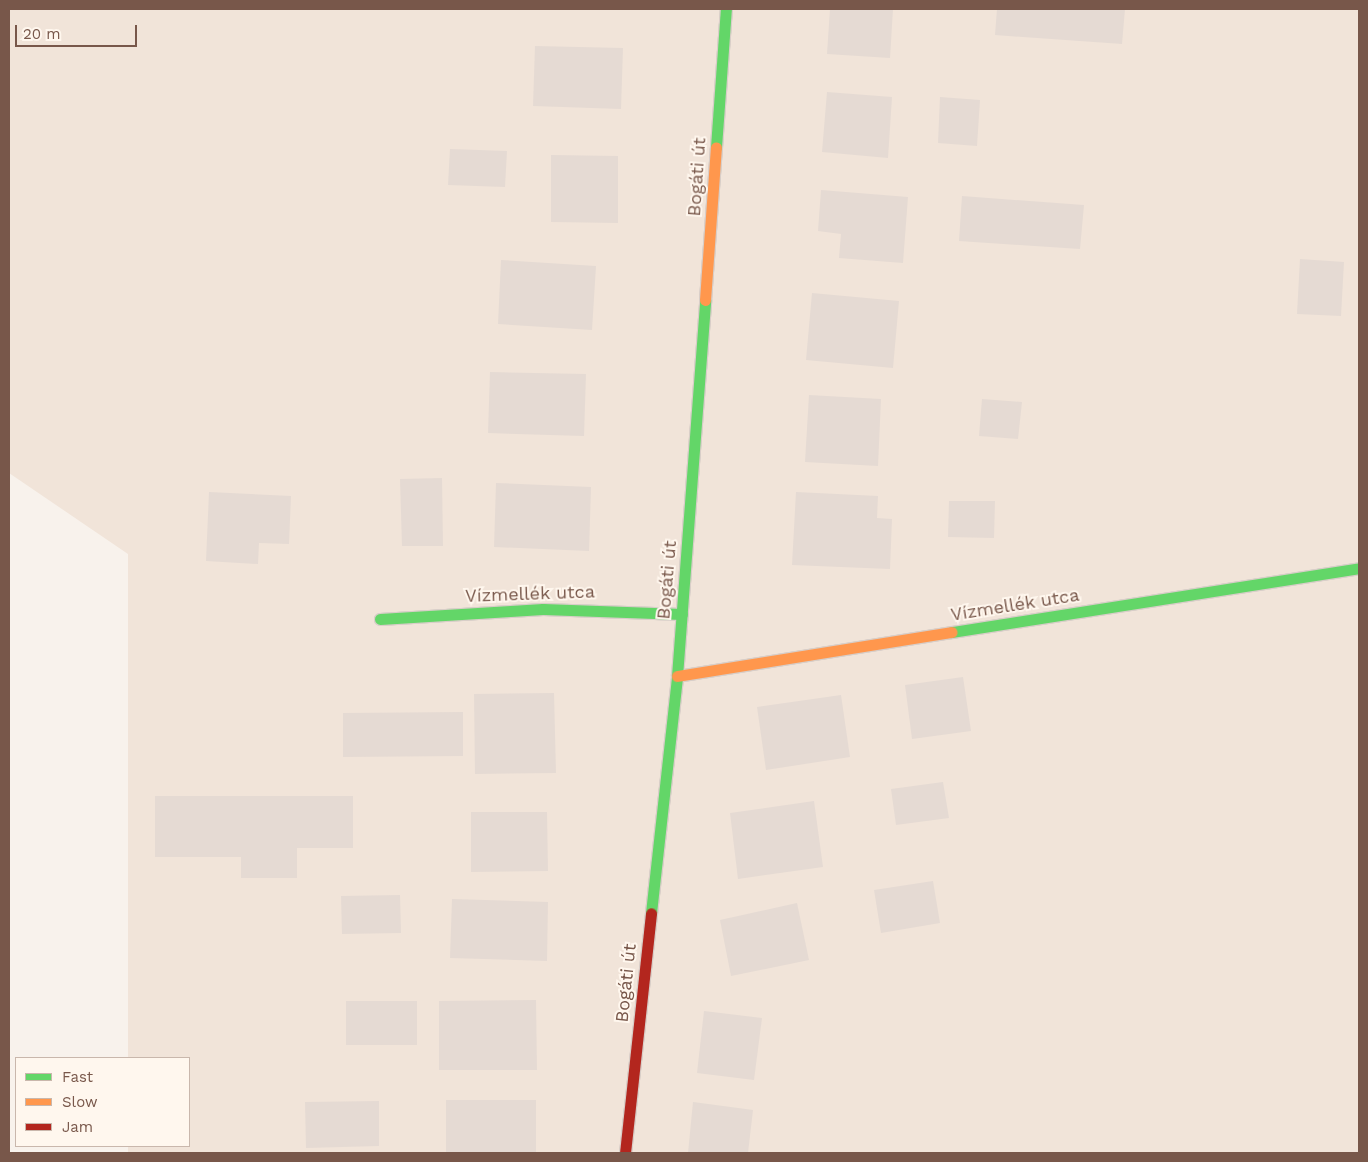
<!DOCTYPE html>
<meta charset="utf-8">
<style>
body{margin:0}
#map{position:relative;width:1368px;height:1162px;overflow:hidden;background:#f8f2ec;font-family:"Work Sans",sans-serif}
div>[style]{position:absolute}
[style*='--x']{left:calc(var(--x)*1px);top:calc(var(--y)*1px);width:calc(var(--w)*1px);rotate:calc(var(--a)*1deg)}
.residential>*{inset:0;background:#f1e4d9}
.building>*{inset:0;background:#e5dad3}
.roads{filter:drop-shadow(1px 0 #d8cec8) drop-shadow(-1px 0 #d8cec8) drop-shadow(0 1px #d8cec8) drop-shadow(0 -1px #d8cec8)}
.fast>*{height:11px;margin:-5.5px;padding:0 5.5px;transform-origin:5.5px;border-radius:5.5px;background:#63d668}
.slow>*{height:11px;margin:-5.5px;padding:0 5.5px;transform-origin:5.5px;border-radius:5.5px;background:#ff974d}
.jam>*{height:11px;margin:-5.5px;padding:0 5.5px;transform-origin:5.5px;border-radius:5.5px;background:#b3261e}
span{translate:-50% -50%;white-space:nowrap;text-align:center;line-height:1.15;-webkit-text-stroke:4px #fff7ee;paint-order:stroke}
.street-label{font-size:18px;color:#78574a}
.frame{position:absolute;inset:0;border:10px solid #78574a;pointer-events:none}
.legend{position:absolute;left:15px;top:1057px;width:175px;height:90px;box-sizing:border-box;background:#fff7ee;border:1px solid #c9b7ac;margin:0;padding:6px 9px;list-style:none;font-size:15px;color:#78574a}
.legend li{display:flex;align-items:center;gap:10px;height:25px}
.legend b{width:25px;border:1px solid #c9b7ac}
.scale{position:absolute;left:15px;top:25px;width:122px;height:22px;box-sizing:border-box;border:2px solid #78574a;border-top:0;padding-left:6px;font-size:15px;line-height:18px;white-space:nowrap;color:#78574a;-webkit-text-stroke:4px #fff7ee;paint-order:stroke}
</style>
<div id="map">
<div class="residential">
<i style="clip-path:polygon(9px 9px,1359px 9px,1359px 1153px,128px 1153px,128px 1146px,189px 1146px,189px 1058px,128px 1058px,128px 554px,9px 473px)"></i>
</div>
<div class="building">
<i style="clip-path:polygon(830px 9px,893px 9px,890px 58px,827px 54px)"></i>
<i style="clip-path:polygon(997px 9px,1125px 9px,1122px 44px,995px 35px)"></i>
<i style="clip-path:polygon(535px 46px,623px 48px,621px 109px,533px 106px)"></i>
<i style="clip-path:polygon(827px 92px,892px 97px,888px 158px,822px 152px)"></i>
<i style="clip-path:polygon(940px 97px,980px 100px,977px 146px,938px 143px)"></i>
<i style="clip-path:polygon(450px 149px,507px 151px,505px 187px,448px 185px)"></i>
<i style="clip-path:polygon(551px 155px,618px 156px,618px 223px,551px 222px)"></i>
<i style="clip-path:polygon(821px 190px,908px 197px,903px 263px,839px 258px,841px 234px,818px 231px)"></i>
<i style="clip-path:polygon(962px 196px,1084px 205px,1080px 249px,959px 241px)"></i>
<i style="clip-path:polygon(1300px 259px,1344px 262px,1341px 316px,1297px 314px)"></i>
<i style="clip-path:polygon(501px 260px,596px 266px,592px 330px,498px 324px)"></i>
<i style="clip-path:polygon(812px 293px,899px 301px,893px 368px,806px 360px)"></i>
<i style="clip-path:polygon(490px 372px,586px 374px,584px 436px,488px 433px)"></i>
<i style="clip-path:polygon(809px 395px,881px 399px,878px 466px,805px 462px)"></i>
<i style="clip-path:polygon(982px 399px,1022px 402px,1018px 439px,979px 436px)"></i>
<i style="clip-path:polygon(442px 478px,443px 546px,402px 546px,400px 479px)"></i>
<i style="clip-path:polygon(496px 483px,591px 487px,589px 551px,494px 547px)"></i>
<i style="clip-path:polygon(209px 492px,291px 496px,289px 544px,259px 543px,258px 564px,206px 561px)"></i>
<i style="clip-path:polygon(796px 492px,878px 496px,877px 518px,892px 519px,890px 569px,792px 565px)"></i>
<i style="clip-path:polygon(949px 501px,995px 501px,994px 538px,948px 537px)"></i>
<i style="clip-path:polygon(963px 677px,971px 731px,912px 739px,905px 685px)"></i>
<i style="clip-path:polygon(554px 693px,556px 773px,475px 774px,474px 694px)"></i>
<i style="clip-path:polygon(841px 695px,850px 757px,766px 770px,757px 707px)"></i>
<i style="clip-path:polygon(463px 712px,463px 756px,343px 757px,343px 713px)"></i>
<i style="clip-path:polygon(943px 782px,949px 818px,896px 825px,891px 789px)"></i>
<i style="clip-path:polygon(155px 796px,353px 796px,353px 848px,297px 848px,297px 878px,241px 878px,241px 857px,155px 857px)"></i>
<i style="clip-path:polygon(814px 801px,823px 867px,738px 879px,730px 813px)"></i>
<i style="clip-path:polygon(471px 812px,547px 812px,548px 871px,471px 872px)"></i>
<i style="clip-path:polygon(933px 881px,940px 923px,881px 933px,874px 890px)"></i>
<i style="clip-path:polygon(400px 895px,401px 933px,342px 934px,341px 896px)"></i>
<i style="clip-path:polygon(452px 899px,548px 902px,547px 961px,450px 958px)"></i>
<i style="clip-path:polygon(797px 903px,809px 960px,731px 976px,720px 920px)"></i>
<i style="clip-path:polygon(536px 1000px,537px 1070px,439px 1070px,439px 1001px)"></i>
<i style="clip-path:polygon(346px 1001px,417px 1001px,417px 1045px,346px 1045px)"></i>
<i style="clip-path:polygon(704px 1011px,762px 1018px,754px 1080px,697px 1073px)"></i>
<i style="clip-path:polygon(446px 1100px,536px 1100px,536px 1153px,446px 1153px)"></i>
<i style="clip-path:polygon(379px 1101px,379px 1146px,306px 1148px,305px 1102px)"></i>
<i style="clip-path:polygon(693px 1102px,753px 1110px,748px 1153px,688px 1153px)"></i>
</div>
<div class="roads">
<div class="fast">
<i style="--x:716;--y:147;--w:138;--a:-85.9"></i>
<i style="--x:380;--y:619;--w:163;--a:-3.5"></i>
<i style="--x:543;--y:609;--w:139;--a:2.1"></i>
<i style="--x:952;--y:632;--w:412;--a:-8.9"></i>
<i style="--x:651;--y:913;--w:238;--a:-83.7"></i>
<i style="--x:677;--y:676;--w:377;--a:-85.7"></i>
</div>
<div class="slow">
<i style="--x:705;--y:300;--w:153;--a:-85.9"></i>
<i style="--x:677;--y:676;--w:278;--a:-9.1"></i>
</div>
<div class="jam">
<i style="--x:625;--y:1153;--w:241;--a:-83.8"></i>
</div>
</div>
<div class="street-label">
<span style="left:697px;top:177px;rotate:-86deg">Bogáti út</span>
<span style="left:667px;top:580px;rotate:-85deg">Bogáti út</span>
<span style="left:530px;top:594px;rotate:-2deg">Vízmellék utca</span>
<span style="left:1015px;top:605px;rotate:-9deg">Vízmellék utca</span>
<span style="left:626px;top:983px;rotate:-84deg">Bogáti út</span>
</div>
<div class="frame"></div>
<ul class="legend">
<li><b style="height:6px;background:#63d668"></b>Fast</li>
<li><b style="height:6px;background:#ff974d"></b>Slow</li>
<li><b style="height:6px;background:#b3261e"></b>Jam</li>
</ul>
<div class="scale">20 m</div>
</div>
